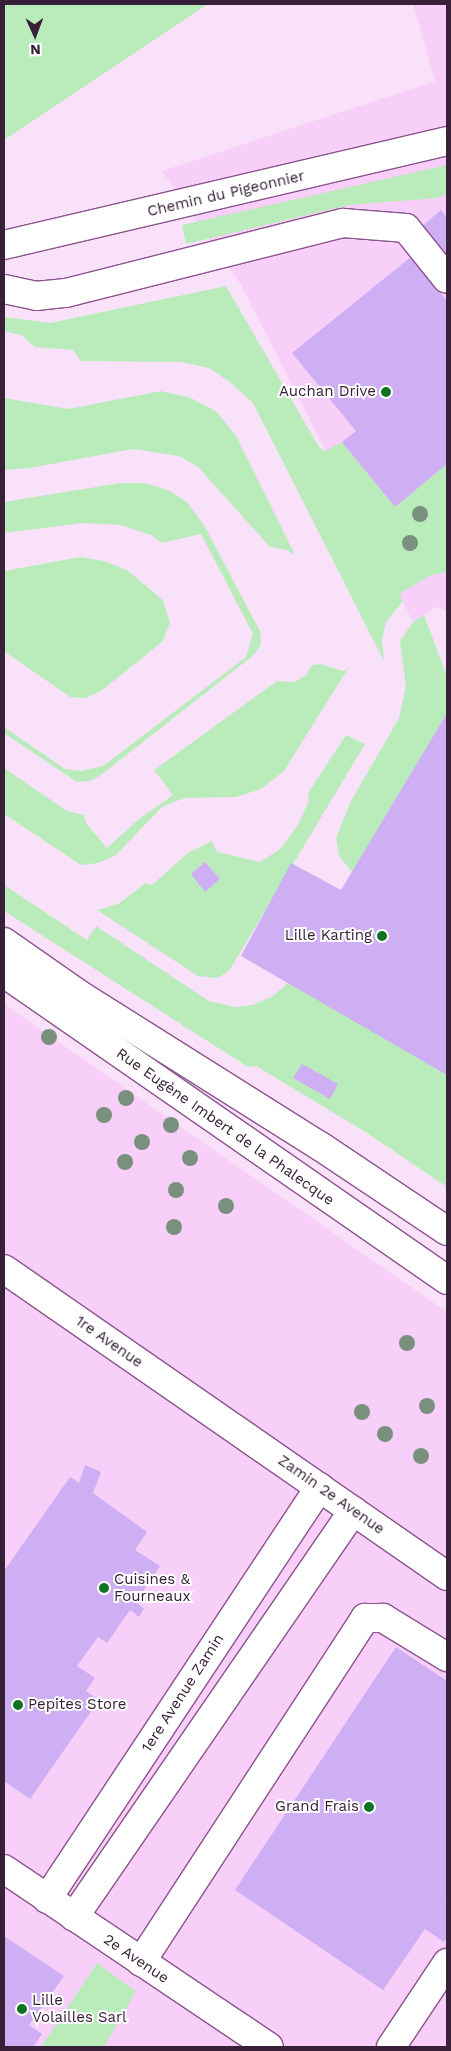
<!DOCTYPE html>
<meta charset="utf-8">
<style>
body{margin:0}
#map{position:relative;width:451px;height:2051px;overflow:hidden;background:#fae1fa;font-family:"Work Sans",sans-serif}
div>[style]{position:absolute}
[style*='--x']{left:calc(var(--x)*1px);top:calc(var(--y)*1px);width:calc(var(--w)*1px);rotate:calc(var(--a)*1deg)}
.built>*{inset:0;background:#f7cff8}
.green>*{inset:0;background:#baecbb}
.building>*{inset:0;background:#ceaff3}
.roads{filter:drop-shadow(1px 0 #8b548d) drop-shadow(-1px 0 #8b548d) drop-shadow(0 1px #8b548d) drop-shadow(0 -1px #8b548d)}
.minor>*{height:28px;margin:-14px;padding:0 14px;transform-origin:14px;border-radius:14px;background:#fff}
.trees>*{width:16px;height:16px;margin:-8px;border-radius:50%;background:#79907e}
.dots>*{width:14px;height:14px;translate:-50% -50%;box-sizing:border-box;border:2px solid #fff;border-radius:50%}
span{translate:-50% -50%;white-space:nowrap;text-align:center;line-height:1.15;-webkit-text-stroke:4px #fff;paint-order:stroke}
.street-label{font-size:15px;color:#372038}
.poi-label{font-size:15px;color:#372038}
.right{translate:-100% -50%;text-align:right}
.left{translate:0 -50%;text-align:left}
.frame{position:absolute;inset:0;border:5px solid #372038;pointer-events:none}
.north{position:absolute;left:10px;top:10px;width:50px;height:50px;-webkit-text-stroke:4px #fff;paint-order:stroke;rotate:178deg;font-size:14px;font-weight:700;line-height:20px;text-align:center;color:#372038}
.north::after{content:'';display:block;margin:auto;width:18px;height:22px;background:#372038;clip-path:polygon(50% 0,100% 100%,50% 72%,0 100%)}
</style>
<div id="map">
<div class="built">
<i style="clip-path:polygon(413px 4px,447px 4px,447px 612px,436px 607px,413px 622px,241px 285px,162px 171px,435px 81px)"></i>
<i style="clip-path:polygon(4px 1004px,447px 1312px,447px 2047px,4px 2047px)"></i>
</div>
<div class="green">
<i style="clip-path:polygon(4px 4px,208px 4px,4px 140px)"></i>
<i style="clip-path:polygon(447px 165px,447px 194px,437px 198px,349px 205px,186px 244px,182px 225px)"></i>
<i style="clip-path:polygon(226px 286px,319px 447px,326px 451px,342px 442px,395px 507px,447px 464px,447px 572px,431px 575px,399px 594px,403px 601px,386px 622px,382px 640px,384px 661px,253px 403px,230px 382px,209px 368px,181px 362px,81px 361px,73px 350px,35px 347px,21px 335px,4px 331px,4px 317px,50px 323px)"></i>
<i style="clip-path:polygon(161px 391px,191px 398px,217px 412px,236px 436px,295px 555px,287px 550px,270px 547px,198px 467px,179px 456px,133px 449px,30px 468px,4px 470px,4px 398px,68px 409px)"></i>
<i style="clip-path:polygon(120px 483px,144px 483px,168px 490px,187px 502px,204px 525px,260px 631px,261px 644px,255px 654px,101px 775px,90px 781px,77px 782px,4px 733px,4px 727px,65px 769px,81px 771px,103px 766px,246px 657px,253px 634px,201px 534px,162px 543px,151px 535px,120px 525px,83px 523px,4px 533px,4px 502px)"></i>
<i style="clip-path:polygon(80px 557px,104px 561px,127px 570px,163px 600px,170px 623px,162px 642px,101px 691px,86px 698px,70px 697px,4px 651px,4px 571px)"></i>
<i style="clip-path:polygon(424px 615px,447px 676px,447px 713px,352px 872px,339px 856px,336px 838px,350px 803px,399px 718px,406px 686px,400px 641px,413px 622px)"></i>
<i style="clip-path:polygon(320px 664px,343px 671px,349px 667px,284px 771px,261px 789px,236px 797px,184px 798px,162px 807px,116px 855px,98px 863px,81px 865px,4px 814px,4px 768px,67px 811px,84px 815px,86px 823px,107px 848px,139px 819px,173px 795px,154px 770px,277px 681px,295px 682px,306px 675px,312px 665px)"></i>
<i style="clip-path:polygon(evenodd,346px 735px,365px 744px,229px 971px,217px 978px,198px 976px,97px 910px,118px 904px,146px 883px,152px 885px,189px 852px,212px 841px,217px 852px,260px 862px,280px 849px,298px 825px,309px 801px,308px 793px,346px 735px,205px 862px,220px 879px,205px 891px,191px 874px,205px 862px)"></i>
<i style="clip-path:polygon(4px 885px,87px 940px,96px 926px,209px 1001px,234px 1007px,253px 1005px,273px 996px,289px 982px,447px 1075px,447px 1187px,367px 1133px,256px 1066px,248px 1067px,4px 911px)"></i>
<i style="clip-path:polygon(97px 1963px,136px 1991px,104px 2047px,41px 2047px)"></i>
</div>
<div class="building">
<i style="clip-path:polygon(441px 210px,447px 218px,447px 260px,421px 227px)"></i>
<i style="clip-path:polygon(411px 257px,447px 301px,447px 464px,395px 507px,342px 442px,356px 431px,292px 353px)"></i>
<i style="clip-path:polygon(447px 713px,447px 1075px,241px 956px,291px 863px,341px 890px)"></i>
<i style="clip-path:polygon(205px 862px,220px 879px,205px 892px,191px 874px)"></i>
<i style="clip-path:polygon(302px 1064px,338px 1084px,330px 1099px,293px 1078px)"></i>
<i style="clip-path:polygon(85px 1465px,101px 1472px,93px 1493px,147px 1532px,135px 1550px,160px 1566px,136px 1602px,144px 1609px,139px 1617px,130px 1610px,107px 1643px,98px 1637px,77px 1666px,95px 1678px,86px 1691px,99px 1700px,30px 1799px,4px 1781px,4px 1571px,70px 1477px,79px 1483px)"></i>
<i style="clip-path:polygon(396px 1647px,447px 1681px,447px 1897px,445px 1901px,447px 1903px,447px 1937px,444px 1942px,425px 1929px,383px 1990px,235px 1890px)"></i>
<i style="clip-path:polygon(4px 1936px,64px 1976px,29px 2025px,42px 2034px,33px 2047px,4px 2047px)"></i>
</div>
<div class="roads">
<div class="minor">
<i style="--x:4;--y:245;--w:455;--a:-13.2"></i>
<i style="--x:4;--y:289;--w:33;--a:12"></i>
<i style="--x:36;--y:296;--w:30;--a:-6"></i>
<i style="--x:66;--y:293;--w:286;--a:-14.2"></i>
<i style="--x:343;--y:223;--w:63;--a:4.5"></i>
<i style="--x:406;--y:228;--w:65;--a:51.2"></i>
<i style="--x:4;--y:942;--w:93;--a:34.9"></i>
<i style="--x:80;--y:995;--w:284;--a:32.2"></i>
<i style="--x:320;--y:1146;--w:153;--a:33.8"></i>
<i style="--x:4;--y:973;--w:539;--a:34.72"></i>
<i style="--x:4;--y:1269;--w:539;--a:34.72"></i>
<i style="--x:4;--y:1869;--w:319;--a:33.9"></i>
<i style="--x:47;--y:1899;--w:494;--a:-56.5"></i>
<i style="--x:74;--y:1917;--w:493;--a:-55.5"></i>
<i style="--x:141;--y:1962;--w:411;--a:-56.9"></i>
<i style="--x:365;--y:1618;--w:18;--a:0"></i>
<i style="--x:383;--y:1618;--w:75;--a:31.4"></i>
<i style="--x:391;--y:2047;--w:101;--a:-56.3"></i>
</div>
</div>
<div class="trees">
<i style="left:420px;top:514px"></i>
<i style="left:410px;top:543px"></i>
<i style="left:49px;top:1037px"></i>
<i style="left:126px;top:1098px"></i>
<i style="left:104px;top:1115px"></i>
<i style="left:171px;top:1125px"></i>
<i style="left:142px;top:1142px"></i>
<i style="left:190px;top:1158px"></i>
<i style="left:125px;top:1162px"></i>
<i style="left:176px;top:1190px"></i>
<i style="left:226px;top:1206px"></i>
<i style="left:174px;top:1227px"></i>
<i style="left:407px;top:1343px"></i>
<i style="left:427px;top:1406px"></i>
<i style="left:362px;top:1412px"></i>
<i style="left:385px;top:1434px"></i>
<i style="left:421px;top:1456px"></i>
</div>
<div class="dots">
<i style="left:386px;top:392px;background:#107323"></i>
<i style="left:382px;top:936px;background:#107323"></i>
<i style="left:104px;top:1588px;background:#107323"></i>
<i style="left:18px;top:1705px;background:#107323"></i>
<i style="left:369px;top:1807px;background:#107323"></i>
<i style="left:22px;top:2009px;background:#107323"></i>
</div>
<div class="street-label">
<span style="left:226px;top:194px;rotate:-13deg">Chemin du Pigeonnier</span>
<span style="left:225px;top:1127px;rotate:35deg">Rue Eugène Imbert de la Phalecque</span>
<span style="left:109px;top:1342px;rotate:35deg">1re Avenue</span>
<span style="left:331px;top:1495px;rotate:35deg">Zamin 2e Avenue</span>
<span style="left:183px;top:1693px;rotate:-57deg">1ere Avenue Zamin</span>
<span style="left:136px;top:1959px;rotate:34deg">2e Avenue</span>
</div>
<div class="poi-label">
<span class="right" style="left:376px;top:392px">Auchan Drive</span>
<span class="right" style="left:372px;top:936px">Lille Karting</span>
<span class="left" style="left:114px;top:1588px">Cuisines &amp;<br>Fourneaux</span>
<span class="left" style="left:28px;top:1705px">Pepites Store</span>
<span class="right" style="left:359px;top:1807px">Grand Frais</span>
<span class="left" style="left:32px;top:2009px">Lille<br>Volailles Sarl</span>
</div>
<div class="frame"></div>
<div class="north">N</div>
</div>
